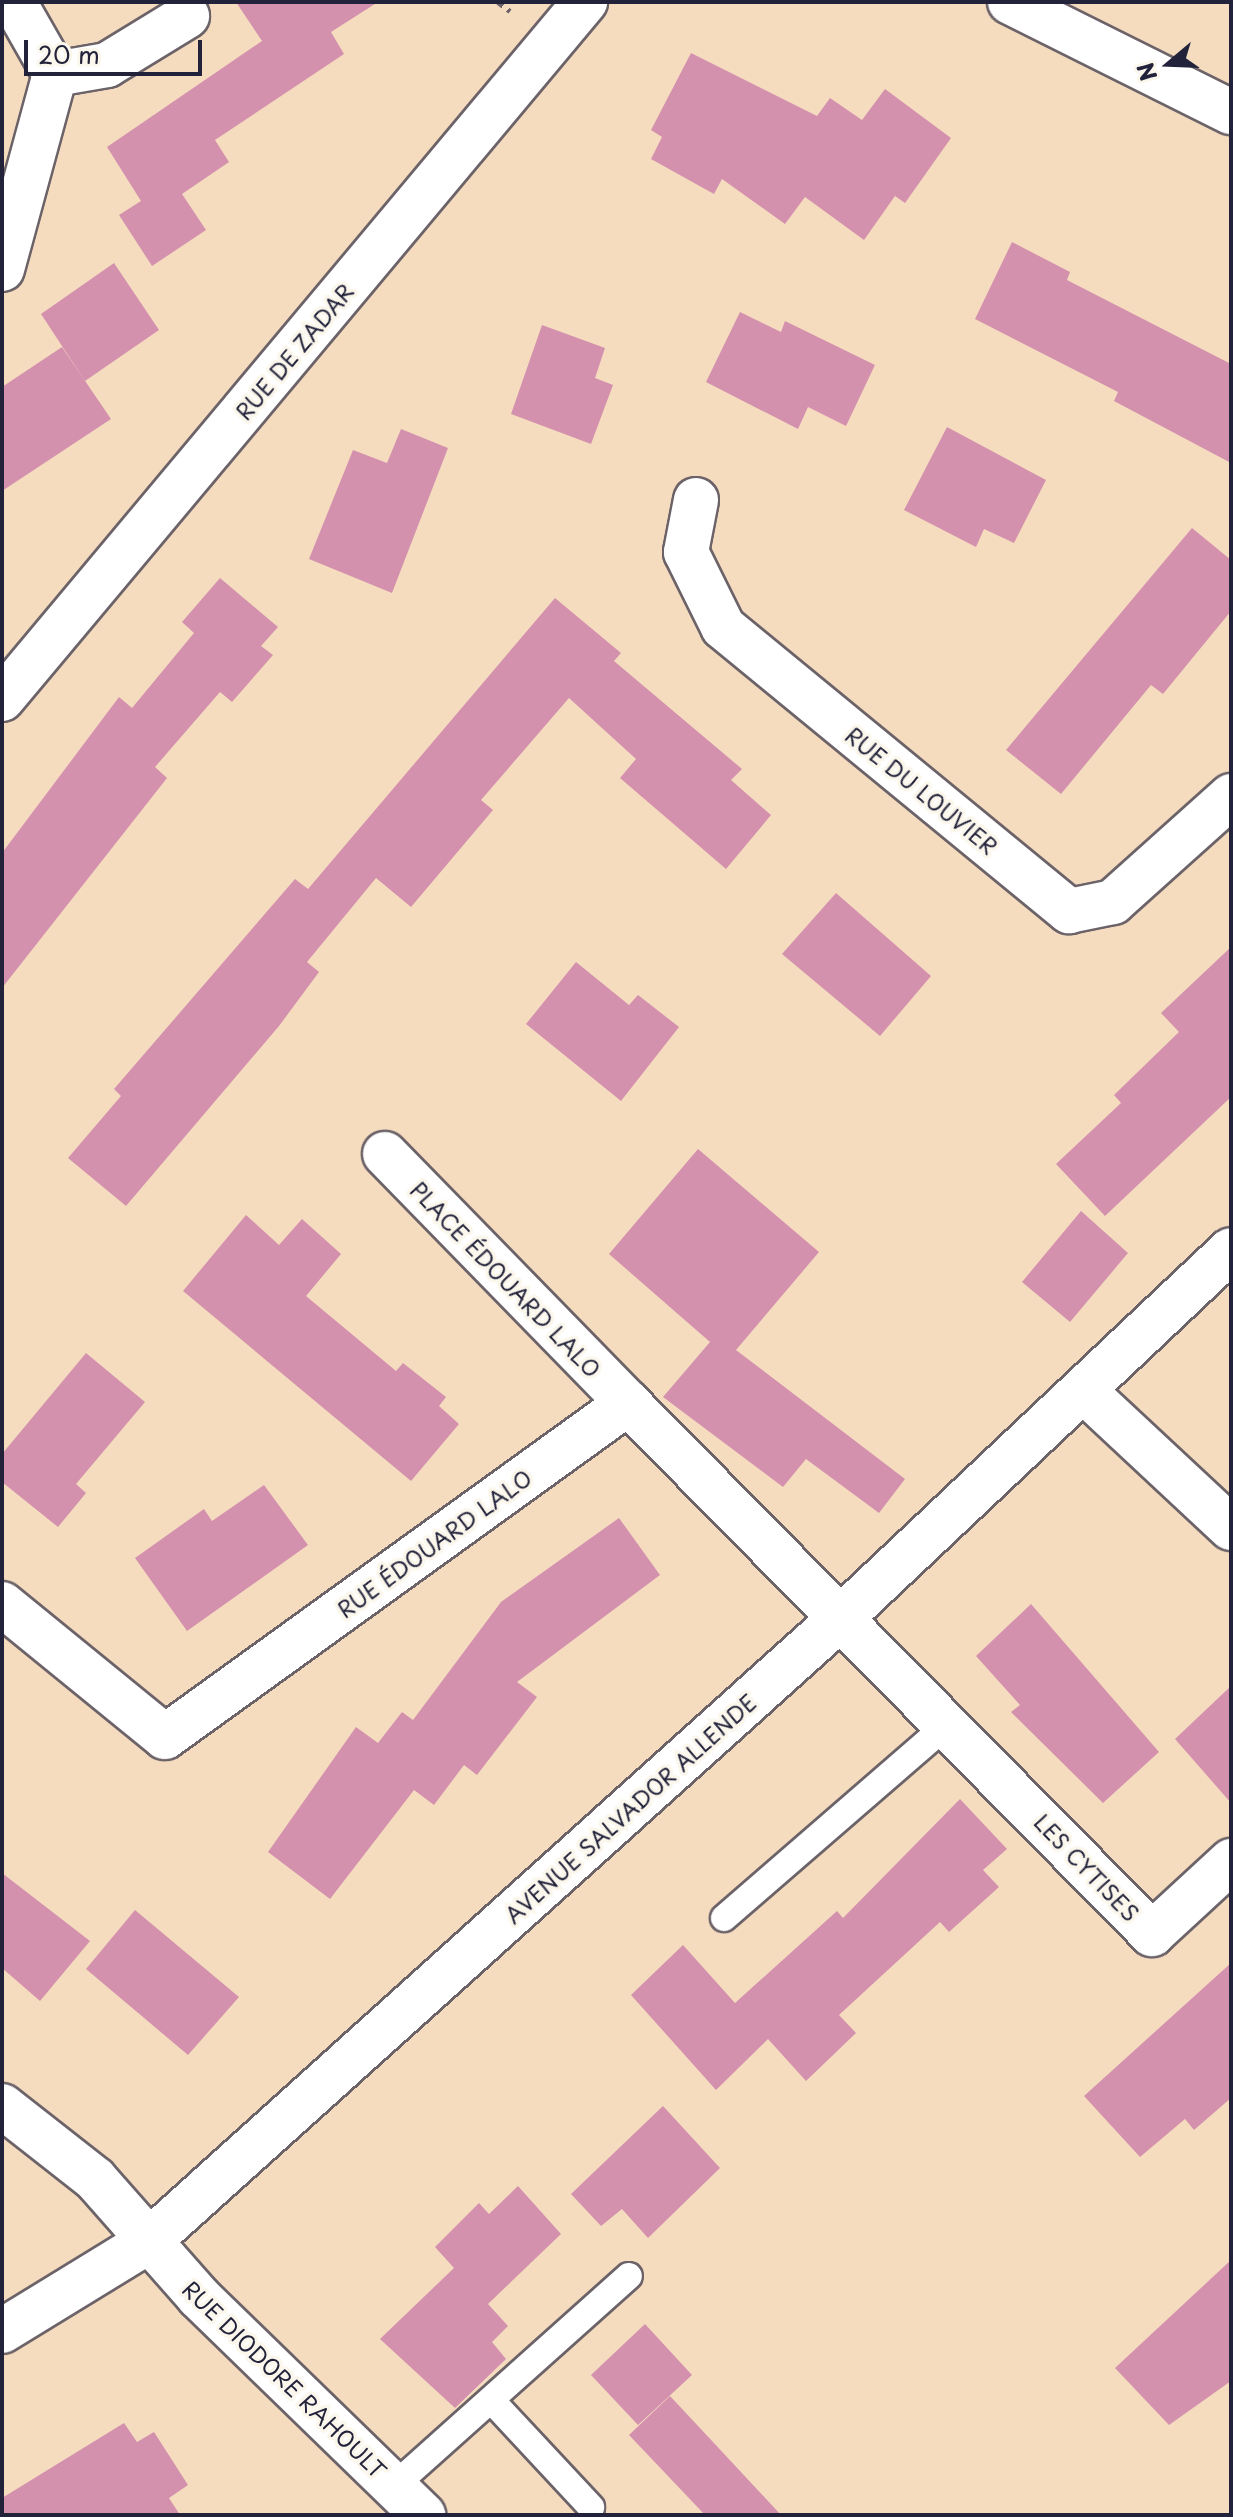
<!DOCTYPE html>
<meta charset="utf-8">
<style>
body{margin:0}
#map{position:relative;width:1233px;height:2517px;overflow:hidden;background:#f5dcbf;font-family:"Playpen Sans",sans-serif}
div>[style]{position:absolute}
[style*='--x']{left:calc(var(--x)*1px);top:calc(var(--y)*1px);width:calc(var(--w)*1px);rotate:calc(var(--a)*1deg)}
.building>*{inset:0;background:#d491ae}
.path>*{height:5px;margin-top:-2.5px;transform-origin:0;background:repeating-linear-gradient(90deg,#6c6369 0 6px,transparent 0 12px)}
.roads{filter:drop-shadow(2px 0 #6c6369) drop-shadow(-2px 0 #6c6369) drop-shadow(0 2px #6c6369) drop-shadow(0 -2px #6c6369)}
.service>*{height:26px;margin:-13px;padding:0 13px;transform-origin:13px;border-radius:13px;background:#fff}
.minor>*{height:44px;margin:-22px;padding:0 22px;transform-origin:22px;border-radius:22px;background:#fff}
.tertiary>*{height:44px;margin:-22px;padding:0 22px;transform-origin:22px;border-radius:22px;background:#fff}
span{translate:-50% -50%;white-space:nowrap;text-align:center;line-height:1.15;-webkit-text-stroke:7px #fbf7ec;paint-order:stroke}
.street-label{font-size:22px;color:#22223b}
.frame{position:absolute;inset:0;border:4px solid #22223b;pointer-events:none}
.north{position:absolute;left:1129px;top:24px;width:80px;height:80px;-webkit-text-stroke:6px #fbf7ec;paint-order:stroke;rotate:251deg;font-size:22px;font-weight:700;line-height:32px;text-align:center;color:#22223b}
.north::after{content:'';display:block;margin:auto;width:28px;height:36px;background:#22223b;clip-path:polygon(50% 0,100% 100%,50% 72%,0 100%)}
.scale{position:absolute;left:24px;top:40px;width:178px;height:36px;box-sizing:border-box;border:4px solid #22223b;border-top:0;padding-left:10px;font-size:24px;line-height:28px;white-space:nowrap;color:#22223b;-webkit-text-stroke:6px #fbf7ec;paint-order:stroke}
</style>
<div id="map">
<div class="building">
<i style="clip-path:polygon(236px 2px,378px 2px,331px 32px,344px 54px,215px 140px,229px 162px,182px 194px,206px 230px,152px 266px,119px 215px,141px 201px,107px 147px,262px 41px)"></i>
<i style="clip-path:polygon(691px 53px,817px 116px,830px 98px,862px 120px,885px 89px,951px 138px,905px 203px,895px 196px,864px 240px,805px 197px,785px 224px,722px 179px,714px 194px,651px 159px,662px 137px,651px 130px)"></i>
<i style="clip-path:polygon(1012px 242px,1070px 272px,1067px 280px,1231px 364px,1231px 463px,1114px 401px,1118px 392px,975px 319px)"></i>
<i style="clip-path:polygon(114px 263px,159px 330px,85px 381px,41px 314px)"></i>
<i style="clip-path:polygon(740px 312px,781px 332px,785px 321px,875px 365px,846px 426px,808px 407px,798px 429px,706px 382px)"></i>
<i style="clip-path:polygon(542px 325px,605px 348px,595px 378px,613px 385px,591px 444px,511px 414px)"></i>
<i style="clip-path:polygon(62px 347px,111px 419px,2px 491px,2px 387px)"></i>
<i style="clip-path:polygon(947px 427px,1046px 480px,1014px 543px,984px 529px,976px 547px,904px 510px)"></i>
<i style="clip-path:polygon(401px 429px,448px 448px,392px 593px,309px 559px,353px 450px,387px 463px)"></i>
<i style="clip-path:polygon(1192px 528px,1231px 560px,1231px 611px,1163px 694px,1151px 685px,1061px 794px,1006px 750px)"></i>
<i style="clip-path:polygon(220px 578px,278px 627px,261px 646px,273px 655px,232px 702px,220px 692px,155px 767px,167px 778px,2px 988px,2px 853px,119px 697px,132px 708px,194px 633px,182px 622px)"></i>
<i style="clip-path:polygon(555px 598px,621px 653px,614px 661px,742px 769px,731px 780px,771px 815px,726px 869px,620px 778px,636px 759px,569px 698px,481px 800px,493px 810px,411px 907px,376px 878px,307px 962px,319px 972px,279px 1026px,126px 1206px,68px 1158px,121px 1096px,114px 1089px,295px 879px,308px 889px)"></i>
<i style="clip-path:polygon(836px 893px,931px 976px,880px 1036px,782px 954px)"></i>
<i style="clip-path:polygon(1231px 947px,1231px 1097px,1105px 1216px,1056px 1164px,1121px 1103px,1114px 1095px,1179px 1032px,1161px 1013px)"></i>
<i style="clip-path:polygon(576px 962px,629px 1005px,638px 995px,679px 1027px,621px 1101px,526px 1024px)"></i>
<i style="clip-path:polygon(698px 1149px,819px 1252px,736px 1350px,905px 1479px,879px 1513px,806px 1459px,783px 1487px,663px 1397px,710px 1342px,609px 1254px)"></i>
<i style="clip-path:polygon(1081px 1211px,1128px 1253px,1070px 1322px,1022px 1282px)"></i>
<i style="clip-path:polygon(246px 1215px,279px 1245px,302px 1219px,341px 1254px,306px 1296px,396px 1371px,403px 1363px,446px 1397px,439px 1406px,459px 1424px,411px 1481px,183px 1291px)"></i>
<i style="clip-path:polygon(86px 1353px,145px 1402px,76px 1484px,86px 1493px,58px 1527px,2px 1482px,2px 1454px)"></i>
<i style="clip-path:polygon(264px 1485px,308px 1545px,187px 1631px,135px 1558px,204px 1509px,212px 1521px)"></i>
<i style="clip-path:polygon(619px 1518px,660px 1575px,517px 1682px,537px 1697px,477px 1775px,464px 1765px,434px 1805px,414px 1790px,330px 1899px,268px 1852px,356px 1727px,378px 1743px,402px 1712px,413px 1720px,501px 1602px)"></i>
<i style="clip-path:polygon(1031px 1604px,1159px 1752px,1103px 1803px,1011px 1712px,1020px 1705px,976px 1656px)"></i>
<i style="clip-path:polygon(1231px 1686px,1231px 1803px,1175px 1739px)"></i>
<i style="clip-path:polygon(960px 1799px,1007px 1849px,983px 1870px,999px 1887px,949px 1932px,940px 1922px,839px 2015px,856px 2033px,806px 2081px,768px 2039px,716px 2090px,631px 1995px,683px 1945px,735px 2003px,837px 1911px,843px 1918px)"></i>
<i style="clip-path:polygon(2px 1873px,90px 1941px,40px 2001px,2px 1968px)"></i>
<i style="clip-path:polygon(135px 1910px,239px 1997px,188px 2055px,86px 1969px)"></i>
<i style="clip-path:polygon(1231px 1963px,1231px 2098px,1194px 2130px,1185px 2119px,1140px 2157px,1084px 2096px)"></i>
<i style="clip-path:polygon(663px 2106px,720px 2168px,648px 2238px,622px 2209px,601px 2226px,571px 2194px)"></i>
<i style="clip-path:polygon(518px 2186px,561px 2234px,488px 2304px,508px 2326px,492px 2342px,506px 2359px,455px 2408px,380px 2339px,454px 2268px,435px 2247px,479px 2203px,489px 2214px)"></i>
<i style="clip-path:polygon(1231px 2260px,1231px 2381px,1169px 2425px,1115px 2368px)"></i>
<i style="clip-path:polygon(645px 2324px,692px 2375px,638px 2425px,591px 2375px)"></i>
<i style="clip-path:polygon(670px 2396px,713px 2442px,781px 2515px,705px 2515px,629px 2435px)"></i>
<i style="clip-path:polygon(124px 2423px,137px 2442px,154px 2432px,188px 2485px,169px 2498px,180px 2515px,2px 2515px,2px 2498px)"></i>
</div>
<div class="path">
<i style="--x:498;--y:2;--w:15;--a:37"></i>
</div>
<div class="roads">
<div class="service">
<i style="--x:724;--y:1918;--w:296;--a:-40.9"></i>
<i style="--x:493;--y:2402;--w:144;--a:47"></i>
<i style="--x:394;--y:2486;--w:315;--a:-41.8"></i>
</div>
<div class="minor">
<i style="--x:1010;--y:2;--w:247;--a:26.5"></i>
<i style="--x:55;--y:74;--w:53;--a:-9.8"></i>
<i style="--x:107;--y:65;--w:94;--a:-31.5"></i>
<i style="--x:2;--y:269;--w:202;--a:-74.8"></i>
<i style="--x:55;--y:74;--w:83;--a:-119.7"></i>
<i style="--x:696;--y:500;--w:53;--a:100.9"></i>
<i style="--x:686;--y:552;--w:84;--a:63.7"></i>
<i style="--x:723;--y:627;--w:448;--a:39.4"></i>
<i style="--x:1069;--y:911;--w:45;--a:-11.6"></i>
<i style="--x:1113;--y:902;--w:159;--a:-41.9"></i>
<i style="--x:2;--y:699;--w:909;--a:-50.09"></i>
<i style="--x:385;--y:1154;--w:348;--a:45.7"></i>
<i style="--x:1084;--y:1391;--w:201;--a:43"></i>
<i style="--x:2;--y:1604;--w:210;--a:39.2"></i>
<i style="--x:165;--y:1737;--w:571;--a:-35.81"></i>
<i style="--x:628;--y:1403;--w:746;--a:45.38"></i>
<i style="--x:1152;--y:1934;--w:108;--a:-42.7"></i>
<i style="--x:2;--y:2106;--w:118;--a:38.1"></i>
<i style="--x:95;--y:2179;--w:157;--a:48.6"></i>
<i style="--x:199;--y:2297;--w:313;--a:44.2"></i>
</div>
<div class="tertiary">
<i style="--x:2;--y:2331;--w:172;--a:-31.5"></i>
<i style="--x:149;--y:2241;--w:934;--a:-42.01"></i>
<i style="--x:843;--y:1616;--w:533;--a:-43.33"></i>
</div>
</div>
<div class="street-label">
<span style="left:294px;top:351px;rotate:-50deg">RUE DE ZADAR</span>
<span style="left:922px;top:790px;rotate:39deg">RUE DU LOUVIER</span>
<span style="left:506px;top:1279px;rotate:46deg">PLACE ÉDOUARD LALO</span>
<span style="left:434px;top:1543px;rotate:-36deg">RUE ÉDOUARD LALO</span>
<span style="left:630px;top:1808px;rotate:-42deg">AVENUE SALVADOR ALLENDE</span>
<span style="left:1087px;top:1867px;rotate:46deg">LES CYTISES</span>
<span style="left:285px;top:2379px;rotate:44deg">RUE DIODORE RAHOULT</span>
</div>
<div class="frame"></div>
<div class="north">N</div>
<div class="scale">20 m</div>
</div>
